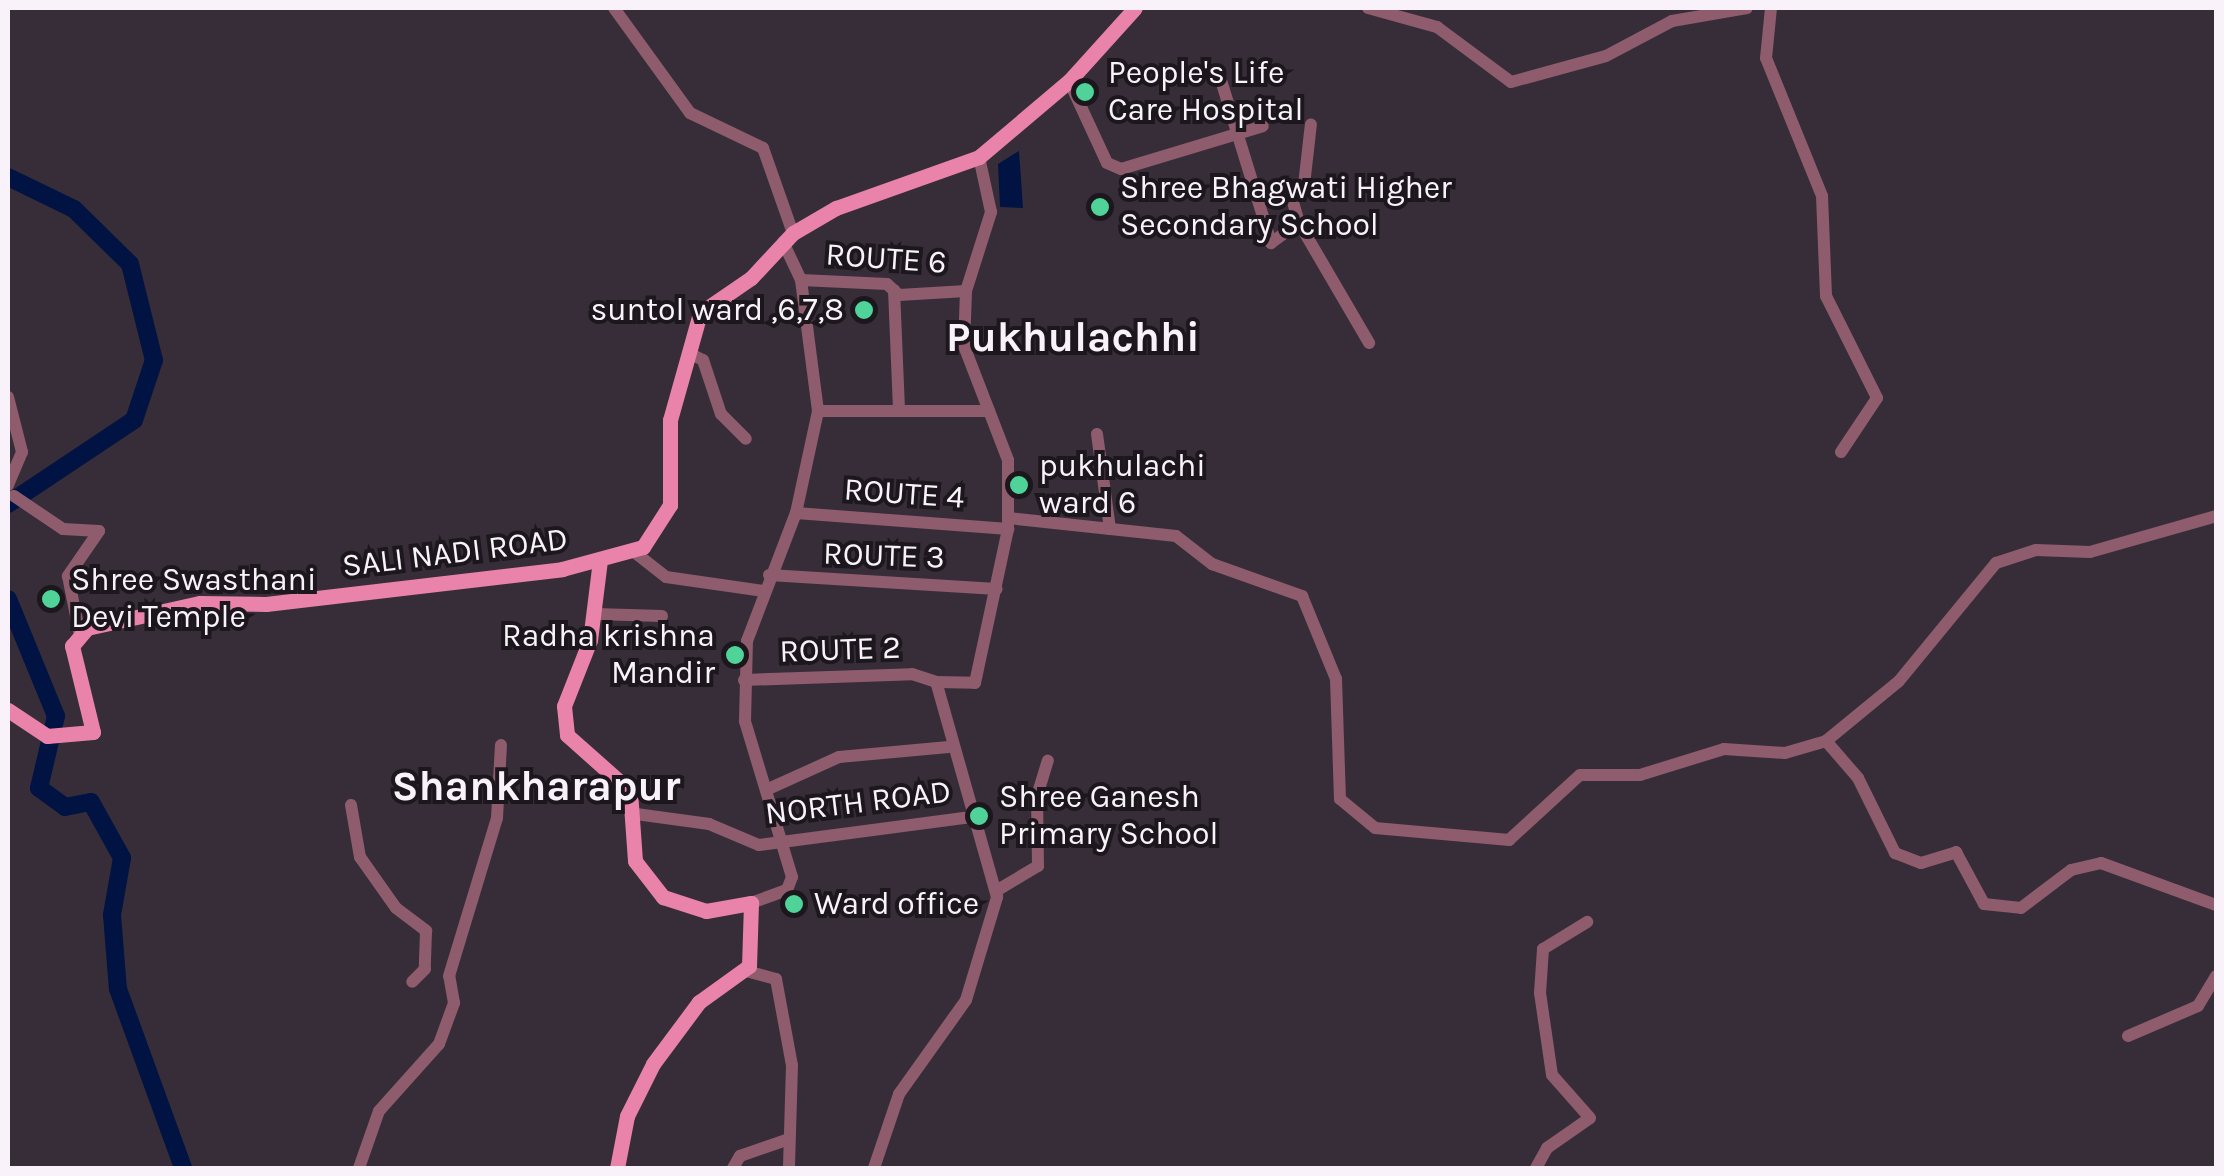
<!DOCTYPE html>
<style>
body{margin:0}
#map{position:relative;width:2224px;height:1176px;overflow:hidden;background:#372d38;font-family:Karla,sans-serif}
div>[style]{position:absolute}
[style*='--x']{left:calc(var(--x)*1px);top:calc(var(--y)*1px);width:calc(var(--w)*1px);rotate:calc(var(--a)*1deg)}
.water>*{inset:0;background:#001342}
.river>*{height:18px;margin:-9px;padding:0 9px;transform-origin:9px;border-radius:9px;background:#001342}
.minor>*{height:12px;margin:-6px;padding:0 6px;transform-origin:6px;border-radius:6px;background:#8e5c6d}
.major>*{height:15px;margin:-7.5px;padding:0 7.5px;transform-origin:7.5px;border-radius:7.5px;background:#ea83a9}
.dots>*{width:28px;height:28px;translate:-50% -50%;box-sizing:border-box;border:5px solid #1c171c;border-radius:50%}
span{translate:-50% -50%;white-space:nowrap;text-align:center;line-height:1.15;-webkit-text-stroke:8px #1c171c;paint-order:stroke}
.poi-label{font-size:32px;color:#f9f2fa}
.left{translate:0 -50%;text-align:left}
.right{translate:-100% -50%;text-align:right}
.street-label{font-size:32px;color:#f9f2fa}
.district-label{font-size:42px;color:#f9f2fa;font-weight:700}
.frame{position:absolute;inset:0;border:10px solid #f9f2fa;pointer-events:none}
</style>
<div id="map">
<div class="water">
<i style="clip-path:polygon(1019px 151px,1023px 208px,1000px 207px,998px 164px)"></i>
</div>
<div class="river">
<i style="--x:8;--y:177;--w:73;--a:25.9"></i>
<i style="--x:74;--y:209;--w:78;--a:44.5"></i>
<i style="--x:130;--y:264;--w:99;--a:76"></i>
<i style="--x:154;--y:360;--w:63;--a:108.4"></i>
<i style="--x:134;--y:420;--w:151;--a:146.3"></i>
<i style="--x:8;--y:599;--w:126;--a:67.7"></i>
<i style="--x:56;--y:716;--w:74;--a:103.3"></i>
<i style="--x:39;--y:788;--w:32;--a:36"></i>
<i style="--x:65;--y:807;--w:26;--a:-11"></i>
<i style="--x:91;--y:802;--w:64;--a:61"></i>
<i style="--x:122;--y:858;--w:58;--a:100"></i>
<i style="--x:112;--y:915;--w:74;--a:85.4"></i>
<i style="--x:118;--y:989;--w:190;--a:70"></i>
</div>
<div class="minor">
<i style="--x:614;--y:8;--w:130;--a:54.1"></i>
<i style="--x:690;--y:113;--w:81;--a:25.6"></i>
<i style="--x:763;--y:148;--w:90;--a:70.6"></i>
<i style="--x:1368;--y:8;--w:72;--a:15.4"></i>
<i style="--x:1437;--y:27;--w:92;--a:36.6"></i>
<i style="--x:1511;--y:82;--w:98;--a:-15.3"></i>
<i style="--x:1606;--y:56;--w:75;--a:-27.9"></i>
<i style="--x:1672;--y:21;--w:76;--a:-9.8"></i>
<i style="--x:1771;--y:8;--w:50;--a:95.7"></i>
<i style="--x:1766;--y:58;--w:149;--a:67.9"></i>
<i style="--x:1822;--y:196;--w:100;--a:87.7"></i>
<i style="--x:1826;--y:296;--w:114;--a:63.4"></i>
<i style="--x:1877;--y:398;--w:65;--a:123.7"></i>
<i style="--x:1220;--y:77;--w:174;--a:72.9"></i>
<i style="--x:1271;--y:243;--w:34;--a:-36"></i>
<i style="--x:1299;--y:223;--w:25;--a:-106"></i>
<i style="--x:1292;--y:199;--w:18;--a:-49"></i>
<i style="--x:1304;--y:185;--w:61;--a:-83.5"></i>
<i style="--x:1069;--y:81;--w:90;--a:65.1"></i>
<i style="--x:1107;--y:163;--w:15;--a:23"></i>
<i style="--x:1121;--y:169;--w:148;--a:-16.8"></i>
<i style="--x:1299;--y:223;--w:139;--a:59.7"></i>
<i style="--x:801;--y:280;--w:86;--a:2.7"></i>
<i style="--x:887;--y:284;--w:16;--a:43"></i>
<i style="--x:899;--y:295;--w:67;--a:-3.4"></i>
<i style="--x:894;--y:290;--w:121;--a:87.6"></i>
<i style="--x:689;--y:353;--w:16;--a:27"></i>
<i style="--x:703;--y:360;--w:57;--a:71.6"></i>
<i style="--x:721;--y:414;--w:35;--a:45"></i>
<i style="--x:8;--y:397;--w:57;--a:75.7"></i>
<i style="--x:22;--y:452;--w:36;--a:113"></i>
<i style="--x:818;--y:411;--w:171;--a:0"></i>
<i style="--x:1097;--y:434;--w:96;--a:82.2"></i>
<i style="--x:14;--y:496;--w:59;--a:34"></i>
<i style="--x:63;--y:529;--w:36;--a:3"></i>
<i style="--x:99;--y:531;--w:55;--a:124.6"></i>
<i style="--x:68;--y:576;--w:56;--a:78.7"></i>
<i style="--x:796;--y:513;--w:213;--a:4.3"></i>
<i style="--x:1008;--y:518;--w:169;--a:6.1"></i>
<i style="--x:1176;--y:536;--w:46;--a:37.9"></i>
<i style="--x:1212;--y:564;--w:96;--a:19.6"></i>
<i style="--x:1302;--y:596;--w:90;--a:67.7"></i>
<i style="--x:1336;--y:679;--w:120;--a:88.1"></i>
<i style="--x:1340;--y:799;--w:45;--a:39.6"></i>
<i style="--x:1375;--y:828;--w:135;--a:5.1"></i>
<i style="--x:1509;--y:840;--w:96;--a:-42.5"></i>
<i style="--x:1580;--y:775;--w:60;--a:0"></i>
<i style="--x:1640;--y:775;--w:88;--a:-17.2"></i>
<i style="--x:1724;--y:749;--w:61;--a:3.8"></i>
<i style="--x:1785;--y:753;--w:43;--a:-16.3"></i>
<i style="--x:1826;--y:741;--w:94;--a:-39.4"></i>
<i style="--x:1899;--y:681;--w:153;--a:-50.6"></i>
<i style="--x:1996;--y:563;--w:42;--a:-18"></i>
<i style="--x:2036;--y:550;--w:54;--a:2.1"></i>
<i style="--x:2090;--y:552;--w:131;--a:-15.9"></i>
<i style="--x:633;--y:551;--w:42;--a:38.2"></i>
<i style="--x:666;--y:577;--w:99;--a:8.1"></i>
<i style="--x:769;--y:575;--w:228;--a:3.5"></i>
<i style="--x:595;--y:614;--w:67;--a:1.7"></i>
<i style="--x:744;--y:680;--w:168;--a:-2"></i>
<i style="--x:912;--y:674;--w:25;--a:18"></i>
<i style="--x:1826;--y:741;--w:49;--a:49.1"></i>
<i style="--x:1858;--y:778;--w:84;--a:63.7"></i>
<i style="--x:1895;--y:853;--w:28;--a:21"></i>
<i style="--x:1921;--y:863;--w:37;--a:-17"></i>
<i style="--x:1956;--y:852;--w:59;--a:61.7"></i>
<i style="--x:1984;--y:904;--w:37;--a:6"></i>
<i style="--x:2021;--y:908;--w:63;--a:-37.2"></i>
<i style="--x:2071;--y:870;--w:31;--a:-13"></i>
<i style="--x:2101;--y:863;--w:122;--a:20.1"></i>
<i style="--x:766;--y:790;--w:80;--a:-24.3"></i>
<i style="--x:839;--y:757;--w:110;--a:-5.2"></i>
<i style="--x:351;--y:805;--w:53;--a:80.2"></i>
<i style="--x:360;--y:857;--w:62;--a:54.8"></i>
<i style="--x:396;--y:908;--w:38;--a:37"></i>
<i style="--x:426;--y:931;--w:38;--a:92"></i>
<i style="--x:425;--y:969;--w:18;--a:135"></i>
<i style="--x:636;--y:814;--w:74;--a:7.8"></i>
<i style="--x:709;--y:824;--w:54;--a:22.8"></i>
<i style="--x:759;--y:845;--w:214;--a:-7.5"></i>
<i style="--x:996;--y:891;--w:49;--a:-30.8"></i>
<i style="--x:1038;--y:866;--w:70;--a:-90.8"></i>
<i style="--x:1037;--y:796;--w:37;--a:-73"></i>
<i style="--x:751;--y:903;--w:38;--a:-20"></i>
<i style="--x:787;--y:890;--w:14;--a:-69"></i>
<i style="--x:792;--y:877;--w:163;--a:-106.8"></i>
<i style="--x:745;--y:721;--w:80;--a:-88.6"></i>
<i style="--x:747;--y:641;--w:137;--a:-69.1"></i>
<i style="--x:796;--y:513;--w:104;--a:-77.8"></i>
<i style="--x:818;--y:411;--w:132;--a:-97.4"></i>
<i style="--x:801;--y:280;--w:42;--a:-115.3"></i>
<i style="--x:746;--y:971;--w:31;--a:15"></i>
<i style="--x:776;--y:979;--w:87;--a:79.5"></i>
<i style="--x:792;--y:1065;--w:103;--a:91.7"></i>
<i style="--x:2128;--y:1036;--w:76;--a:-23.2"></i>
<i style="--x:2198;--y:1006;--w:35;--a:-59"></i>
<i style="--x:359;--y:1168;--w:60;--a:-70.7"></i>
<i style="--x:379;--y:1111;--w:90;--a:-48.2"></i>
<i style="--x:439;--y:1044;--w:44;--a:-69.9"></i>
<i style="--x:454;--y:1003;--w:27;--a:-100"></i>
<i style="--x:449;--y:976;--w:165;--a:-73.1"></i>
<i style="--x:497;--y:818;--w:73;--a:-86.9"></i>
<i style="--x:733;--y:1168;--w:14;--a:-60"></i>
<i style="--x:740;--y:1156;--w:52;--a:-19.1"></i>
<i style="--x:874;--y:1168;--w:78;--a:-71.3"></i>
<i style="--x:899;--y:1094;--w:115;--a:-54.5"></i>
<i style="--x:966;--y:1000;--w:108;--a:-73.2"></i>
<i style="--x:997;--y:897;--w:223;--a:-105.8"></i>
<i style="--x:936;--y:682;--w:39;--a:1"></i>
<i style="--x:975;--y:683;--w:157;--a:-77.9"></i>
<i style="--x:1008;--y:529;--w:69;--a:-90"></i>
<i style="--x:1008;--y:460;--w:122;--a:-111.1"></i>
<i style="--x:964;--y:346;--w:55;--a:-87.9"></i>
<i style="--x:966;--y:291;--w:83;--a:-72.4"></i>
<i style="--x:991;--y:212;--w:56;--a:-102.3"></i>
<i style="--x:1536;--y:1168;--w:23;--a:-61"></i>
<i style="--x:1547;--y:1148;--w:52;--a:-34.9"></i>
<i style="--x:1590;--y:1118;--w:57;--a:-131.5"></i>
<i style="--x:1552;--y:1075;--w:83;--a:-98.3"></i>
<i style="--x:1540;--y:993;--w:44;--a:-86.1"></i>
<i style="--x:1543;--y:949;--w:52;--a:-31.5"></i>
</div>
<div class="major">
<i style="--x:600;--y:560;--w:81;--a:97.1"></i>
<i style="--x:590;--y:640;--w:71;--a:111.5"></i>
<i style="--x:564;--y:706;--w:29;--a:84"></i>
<i style="--x:567;--y:735;--w:84;--a:41.6"></i>
<i style="--x:630;--y:791;--w:70;--a:85.9"></i>
<i style="--x:635;--y:861;--w:46;--a:52.1"></i>
<i style="--x:663;--y:897;--w:45;--a:18"></i>
<i style="--x:706;--y:911;--w:46;--a:-10.1"></i>
<i style="--x:751;--y:903;--w:63;--a:91.8"></i>
<i style="--x:749;--y:966;--w:62;--a:144.2"></i>
<i style="--x:699;--y:1002;--w:77;--a:126.6"></i>
<i style="--x:653;--y:1064;--w:58;--a:116.6"></i>
<i style="--x:627;--y:1116;--w:53;--a:100.9"></i>
<i style="--x:8;--y:710;--w:47;--a:33.7"></i>
<i style="--x:47;--y:736;--w:46;--a:-5"></i>
<i style="--x:93;--y:732;--w:89;--a:-103.7"></i>
<i style="--x:72;--y:646;--w:23;--a:-50"></i>
<i style="--x:87;--y:628;--w:116;--a:-12.5"></i>
<i style="--x:200;--y:603;--w:66;--a:0.9"></i>
<i style="--x:266;--y:604;--w:298;--a:-6.7"></i>
<i style="--x:562;--y:569;--w:84;--a:-15.2"></i>
<i style="--x:643;--y:547;--w:50;--a:-57.3"></i>
<i style="--x:670;--y:505;--w:85;--a:-90"></i>
<i style="--x:670;--y:420;--w:111;--a:-74.3"></i>
<i style="--x:700;--y:313;--w:62;--a:-34.5"></i>
<i style="--x:751;--y:278;--w:62;--a:-47"></i>
<i style="--x:793;--y:233;--w:50;--a:-30.2"></i>
<i style="--x:836;--y:208;--w:152;--a:-19.6"></i>
<i style="--x:979;--y:157;--w:118;--a:-40.2"></i>
<i style="--x:1069;--y:81;--w:98;--a:-47.9"></i>
</div>
<div class="dots">
<i style="left:1085px;top:92px;background:#4fd399"></i>
<i style="left:1100px;top:207px;background:#4fd399"></i>
<i style="left:864px;top:310px;background:#4fd399"></i>
<i style="left:1019px;top:485px;background:#4fd399"></i>
<i style="left:51px;top:599px;background:#4fd399"></i>
<i style="left:735px;top:655px;background:#4fd399"></i>
<i style="left:979px;top:816px;background:#4fd399"></i>
<i style="left:794px;top:904px;background:#4fd399"></i>
</div>
<div class="poi-label">
<span class="left" style="left:1108px;top:92px">People's Life<br>Care Hospital</span>
<span class="left" style="left:1120px;top:207px">Shree Bhagwati Higher<br>Secondary School</span>
<span class="right" style="left:844px;top:310px">suntol ward ,6,7,8</span>
<span class="left" style="left:1039px;top:485px">pukhulachi<br>ward 6</span>
<span class="left" style="left:71px;top:599px">Shree Swasthani<br>Devi Temple</span>
<span class="right" style="left:715px;top:655px">Radha krishna<br>Mandir</span>
<span class="left" style="left:999px;top:816px">Shree Ganesh<br>Primary School</span>
<span class="left" style="left:814px;top:904px">Ward office</span>
</div>
<div class="street-label">
<span style="left:886px;top:259px;rotate:4deg">ROUTE 6</span>
<span style="left:904px;top:494px;rotate:4deg">ROUTE 4</span>
<span style="left:455px;top:553px;rotate:-7deg">SALI NADI ROAD</span>
<span style="left:884px;top:556px;rotate:2deg">ROUTE 3</span>
<span style="left:840px;top:650px;rotate:-2deg">ROUTE 2</span>
<span style="left:858px;top:803px;rotate:-7deg">NORTH ROAD</span>
</div>
<div class="district-label">
<span style="left:1073px;top:337px">Pukhulachhi</span>
<span style="left:536px;top:786px">Shankharapur</span>
</div>
<div class="frame"></div>
</div>
